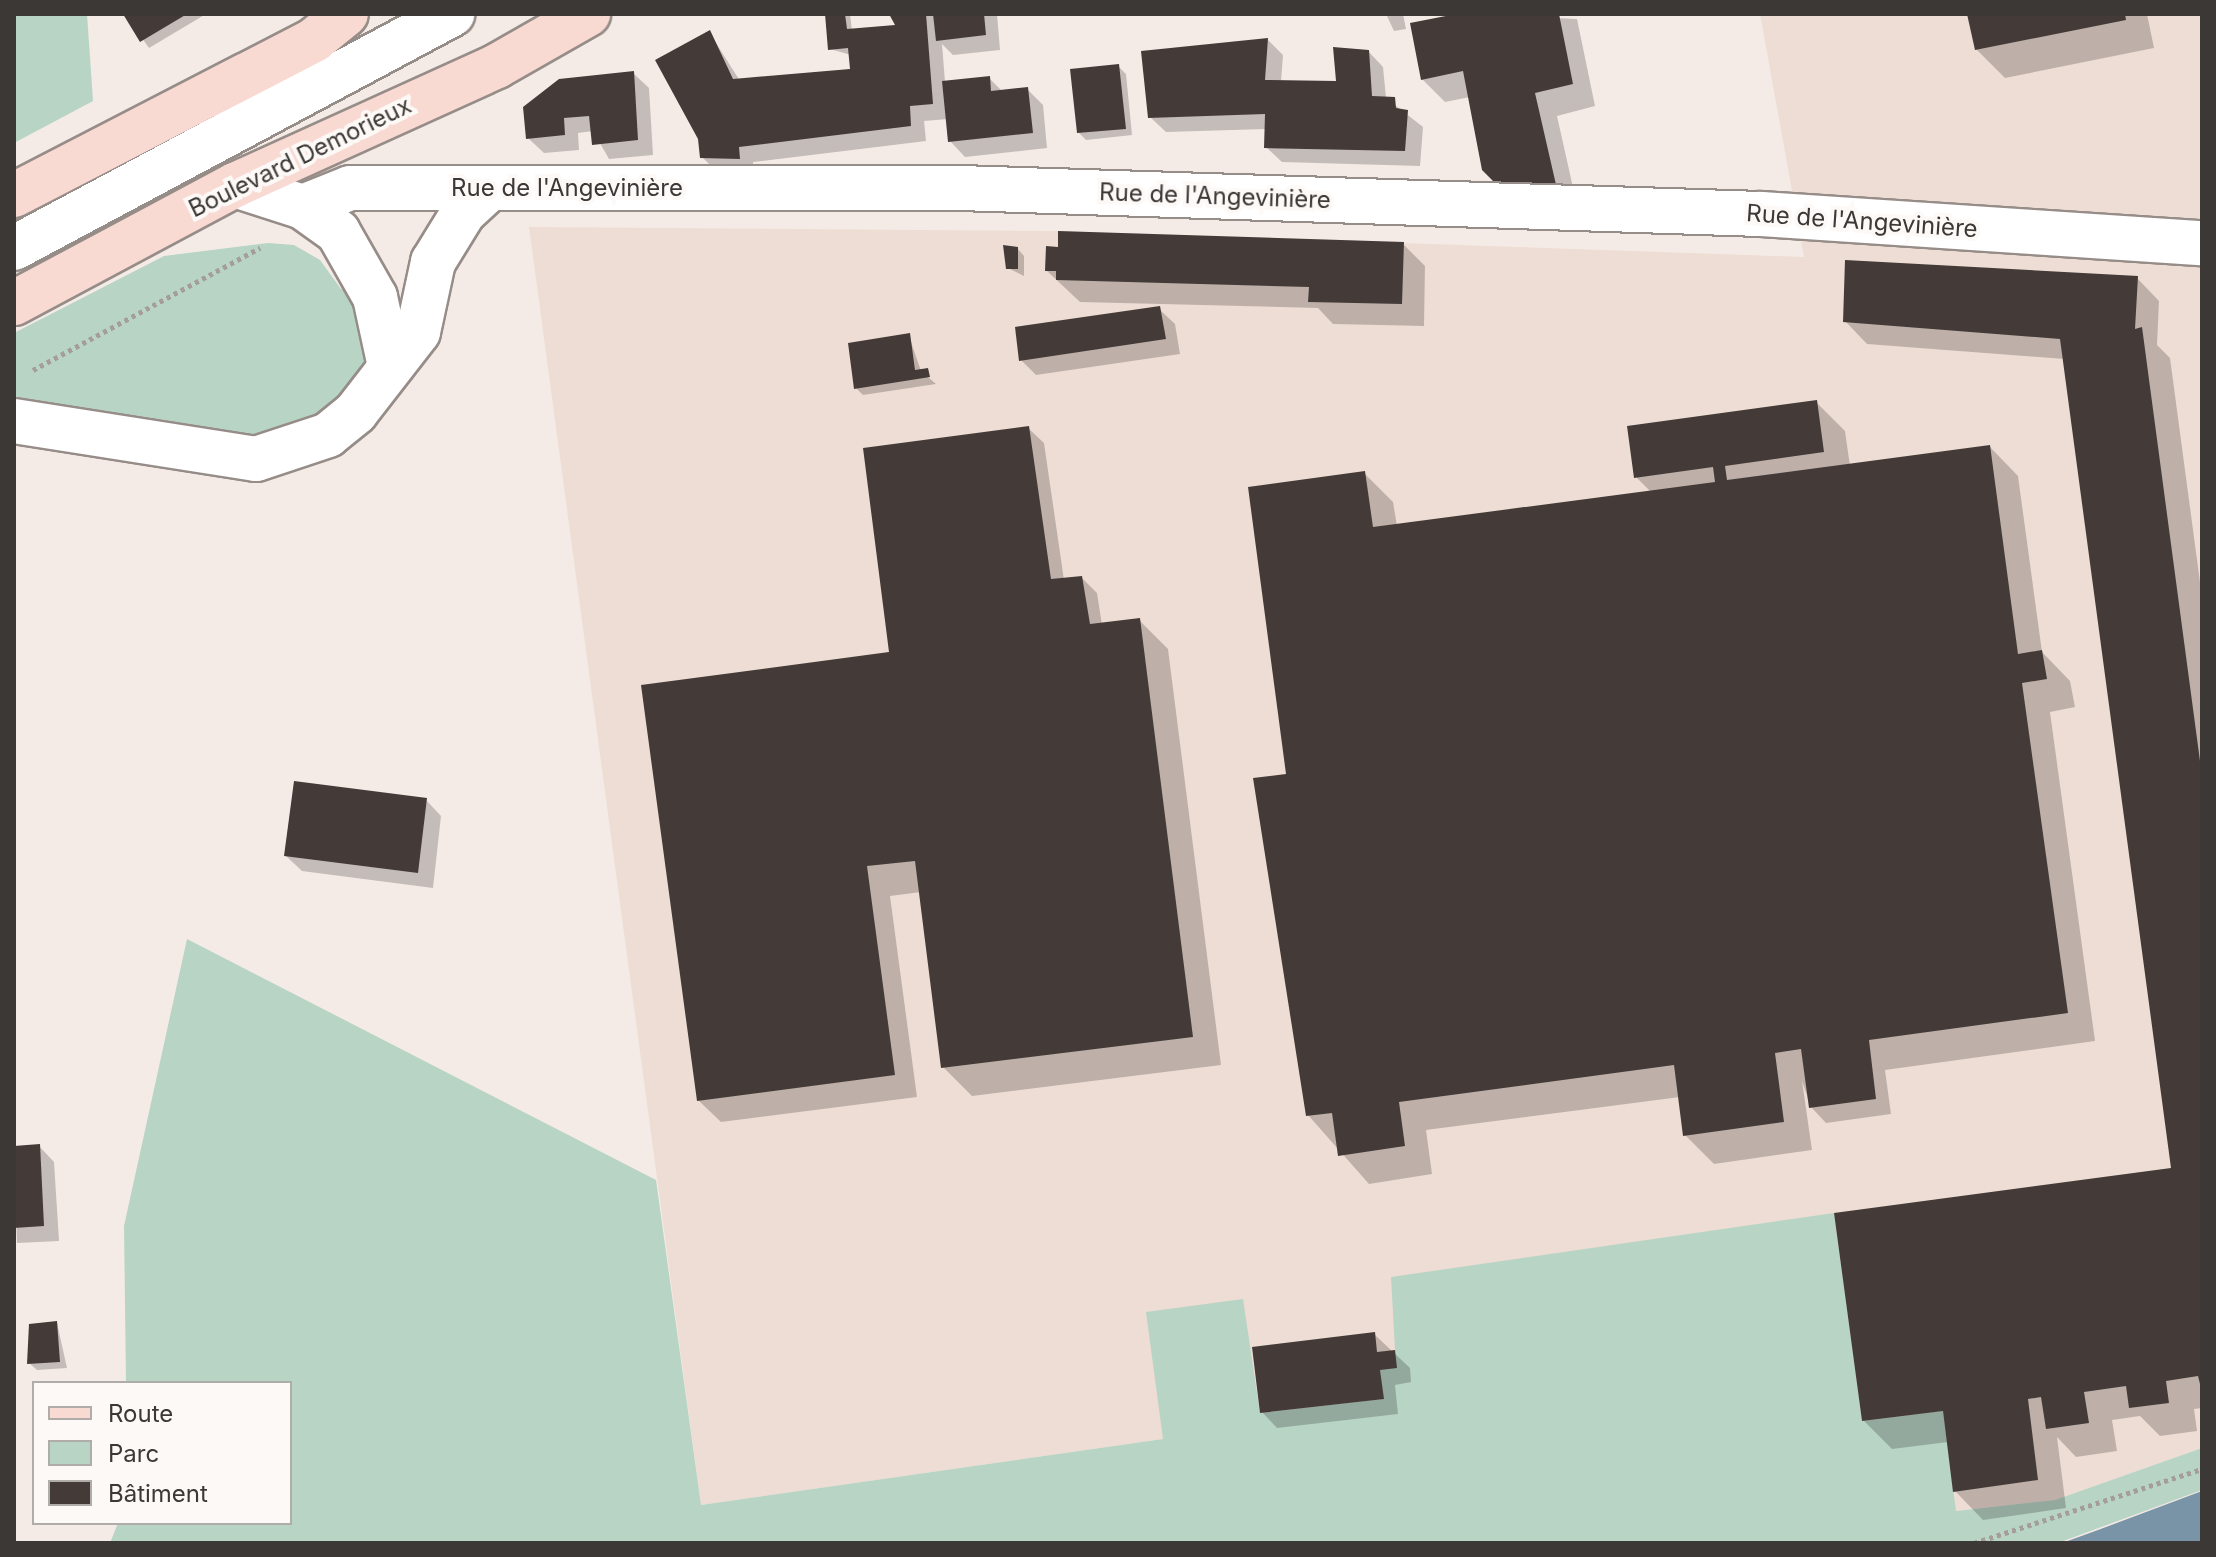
<!DOCTYPE html>
<meta charset="utf-8">
<style>
body{margin:0}
#map{position:relative;width:2216px;height:1557px;overflow:hidden;background:#f5ebe6;font-family:Inter,sans-serif}
div>[style]{position:absolute}
[style*='--x']{left:calc(var(--x)*1px);top:calc(var(--y)*1px);width:calc(var(--w)*1px);rotate:calc(var(--a)*1deg)}
.built>*{inset:0;background:#eeddd4}
.green>*{inset:0;background:#b8d4c5}
.water>*{inset:0;background:#7994a7}
.shadow>*{inset:0;background:#0003}
.building>*{inset:0;background:#443b38}
.path>*{height:5px;margin-top:-2.5px;transform-origin:0;background:repeating-linear-gradient(90deg,#a49d99 0 4px,transparent 0 8px)}
.roads{filter:drop-shadow(2px 0 #968c88) drop-shadow(-2px 0 #968c88) drop-shadow(0 2px #968c88) drop-shadow(0 -2px #968c88)}
.minor>*{height:44px;margin:-22px;padding:0 22px;transform-origin:22px;border-radius:22px;background:#fff}
.major>*{height:44px;margin:-22px;padding:0 22px;transform-origin:22px;border-radius:22px;background:#f9dad3}
span{translate:-50% -50%;white-space:nowrap;text-align:center;line-height:1.15;-webkit-text-stroke:8px #fdf9f7;paint-order:stroke}
.street-label{font-size:24px;color:#3c3836}
.frame{position:absolute;inset:0;border:16px solid #3c3836;pointer-events:none}
.legend{position:absolute;left:32px;top:1381px;width:260px;height:144px;box-sizing:border-box;background:#fdf9f7;border:2px solid #b0acaa;margin:0;padding:10px 14px;list-style:none;font-size:24px;color:#3c3836}
.legend li{display:flex;align-items:center;gap:16px;height:40px}
.legend b{width:40px;border:2px solid #b0acaa}
</style>
<div id="map">
<div class="built">
<i style="clip-path:polygon(1760px 14px,2202px 14px,2202px 1448px,2055px 1500px,1956px 1511px,1843px 1543px,1163px 1439px,701px 1505px,529px 227px,1058px 231px,1804px 257px)"></i>
</div>
<div class="green">
<i style="clip-path:polygon(14px 14px,87px 14px,93px 101px,14px 143px)"></i>
<i style="clip-path:polygon(268px 243px,294px 245px,320px 260px,341px 289px,375px 297px,389px 362px,302px 448px,14px 421px,14px 333px,164px 256px)"></i>
<i style="clip-path:polygon(187px 939px,656px 1180px,701px 1505px,1163px 1439px,1146px 1312px,1243px 1299px,1260px 1413px,1383px 1399px,1380px 1370px,1395px 1350px,1391px 1277px,1834px 1213px,1862px 1421px,1943px 1411px,1956px 1511px,2055px 1500px,2202px 1448px,2202px 1490px,2058px 1543px,110px 1543px,118px 1523px,290px 1523px,290px 1383px,126px 1383px,124px 1226px)"></i>
</div>
<div class="water">
<i style="clip-path:polygon(2202px 1491px,2202px 1543px,2062px 1543px,2098px 1530px)"></i>
</div>
<div class="shadow">
<i style="clip-path:polygon(125px 14px,206px 14px,149px 48px)"></i>
<i style="clip-path:polygon(827px 14px,850px 14px,852px 31px,898px 27px,891px 14px,997px 14px,1000px 50px,953px 55px,942px 44px,945px 82px,989px 78px,1003px 92px,1027px 89px,1043px 105px,1047px 148px,965px 157px,950px 141px,948px 119px,924px 121px,926px 141px,753px 162px,754px 174px,718px 173px,702px 157px,700px 138px,709px 32px,740px 81px,853px 70px,851px 55px,830px 49px)"></i>
<i style="clip-path:polygon(1386px 14px,1403px 14px,1406px 29px,1394px 31px)"></i>
<i style="clip-path:polygon(1466px 14px,1577px 19px,1595px 106px,1557px 116px,1578px 210px,1470px 97px,1445px 102px,1422px 79px)"></i>
<i style="clip-path:polygon(1969px 14px,2147px 14px,2154px 48px,2005px 78px,1976px 49px)"></i>
<i style="clip-path:polygon(1268px 40px,1283px 55px,1281px 82px,1338px 83px,1368px 51px,1383px 67px,1386px 98px,1423px 127px,1420px 166px,1282px 162px,1266px 147px,1266px 129px,1166px 132px,1150px 117px)"></i>
<i style="clip-path:polygon(1118px 66px,1126px 74px,1132px 135px,1086px 140px,1079px 133px)"></i>
<i style="clip-path:polygon(633px 73px,649px 88px,653px 155px,609px 159px,593px 131px,578px 133px,579px 150px,544px 153px,528px 138px)"></i>
<i style="clip-path:polygon(1403px 244px,1425px 266px,1424px 326px,1333px 324px,1318px 308px,1080px 302px,1047px 271px)"></i>
<i style="clip-path:polygon(1017px 248px,1024px 256px,1024px 276px,1008px 268px)"></i>
<i style="clip-path:polygon(2137px 278px,2159px 301px,2157px 345px,2170px 358px,2202px 597px,2202px 1408px,2194px 1409px,2197px 1431px,2160px 1436px,2140px 1416px,2112px 1420px,2117px 1451px,2076px 1457px,2057px 1437px,2066px 1508px,1983px 1520px,1955px 1491px,1948px 1442px,1892px 1449px,1863px 1420px,2173px 1170px,2064px 359px,1867px 344px,1845px 321px)"></i>
<i style="clip-path:polygon(1159px 309px,1175px 324px,1180px 354px,1036px 375px,1021px 360px)"></i>
<i style="clip-path:polygon(909px 336px,921px 371px,936px 384px,863px 395px,856px 388px)"></i>
<i style="clip-path:polygon(1816px 402px,1845px 431px,1850px 466px,1990px 447px,2018px 476px,2042px 652px,2070px 681px,2075px 707px,2050px 712px,2095px 1041px,1885px 1070px,1891px 1114px,1826px 1123px,1811px 1107px,1802px 1081px,1812px 1150px,1714px 1164px,1685px 1135px,1680px 1097px,1426px 1130px,1432px 1174px,1369px 1184px,1308px 1115px,1288px 775px,1364px 473px,1393px 502px,1397px 526px,1651px 492px,1636px 477px)"></i>
<i style="clip-path:polygon(1028px 428px,1044px 443px,1064px 580px,1082px 578px,1097px 593px,1102px 625px,1139px 620px,1168px 649px,1221px 1065px,972px 1096px,943px 1067px,921px 892px,890px 896px,917px 1097px,721px 1122px,698px 1100px,891px 653px)"></i>
<i style="clip-path:polygon(426px 800px,441px 816px,433px 888px,302px 871px,286px 856px)"></i>
<i style="clip-path:polygon(39px 1146px,54px 1162px,59px 1241px,17px 1243px,14px 1148px)"></i>
<i style="clip-path:polygon(57px 1323px,67px 1368px,37px 1370px,29px 1363px)"></i>
<i style="clip-path:polygon(1374px 1334px,1410px 1368px,1411px 1382px,1395px 1385px,1398px 1414px,1277px 1428px,1262px 1412px)"></i>
</div>
<div class="building">
<i style="clip-path:polygon(123px 14px,187px 14px,140px 42px)"></i>
<i style="clip-path:polygon(825px 14px,845px 14px,847px 29px,895px 25px,889px 14px,926px 14px,933px 104px,910px 106px,911px 126px,739px 147px,740px 159px,700px 158px,698px 139px,655px 60px,710px 30px,733px 79px,850px 69px,848px 48px,828px 50px)"></i>
<i style="clip-path:polygon(933px 14px,984px 14px,986px 35px,936px 41px)"></i>
<i style="clip-path:polygon(1456px 14px,1559px 14px,1573px 84px,1535px 93px,1557px 189px,1499px 187px,1482px 170px,1463px 71px,1421px 80px,1410px 23px)"></i>
<i style="clip-path:polygon(1967px 14px,2125px 14px,2126px 20px,1975px 50px)"></i>
<i style="clip-path:polygon(1268px 38px,1265px 80px,1336px 81px,1333px 47px,1369px 50px,1372px 96px,1395px 97px,1396px 108px,1408px 110px,1405px 151px,1264px 148px,1265px 114px,1148px 118px,1141px 51px)"></i>
<i style="clip-path:polygon(1119px 64px,1126px 129px,1077px 133px,1070px 69px)"></i>
<i style="clip-path:polygon(634px 71px,638px 140px,592px 145px,589px 116px,564px 118px,565px 135px,526px 139px,523px 107px,559px 79px)"></i>
<i style="clip-path:polygon(990px 76px,991px 91px,1028px 87px,1033px 133px,948px 142px,942px 81px)"></i>
<i style="clip-path:polygon(1058px 231px,1404px 242px,1402px 304px,1308px 302px,1309px 287px,1056px 280px,1056px 271px,1045px 271px,1046px 246px,1058px 247px)"></i>
<i style="clip-path:polygon(1003px 245px,1018px 247px,1018px 269px,1006px 269px)"></i>
<i style="clip-path:polygon(1845px 260px,2138px 276px,2135px 329px,2142px 327px,2202px 776px,2202px 1392px,2198px 1376px,2166px 1381px,2169px 1403px,2129px 1408px,2126px 1386px,2084px 1392px,2089px 1423px,2046px 1429px,2041px 1397px,2028px 1399px,2038px 1480px,1953px 1492px,1943px 1411px,1862px 1421px,1834px 1213px,2171px 1168px,2060px 339px,1843px 322px)"></i>
<i style="clip-path:polygon(1160px 306px,1166px 339px,1019px 361px,1015px 327px)"></i>
<i style="clip-path:polygon(910px 333px,915px 370px,928px 368px,930px 377px,854px 389px,848px 343px)"></i>
<i style="clip-path:polygon(1817px 400px,1824px 452px,1725px 466px,1727px 480px,1990px 445px,2018px 654px,2042px 650px,2047px 679px,2022px 683px,2068px 1013px,1869px 1040px,1876px 1099px,1809px 1108px,1801px 1049px,1775px 1053px,1784px 1122px,1683px 1136px,1674px 1065px,1399px 1102px,1405px 1146px,1338px 1156px,1332px 1113px,1306px 1116px,1253px 778px,1286px 774px,1248px 487px,1365px 471px,1373px 527px,1715px 482px,1713px 467px,1634px 478px,1627px 426px)"></i>
<i style="clip-path:polygon(1029px 426px,1051px 579px,1082px 576px,1090px 624px,1140px 618px,1193px 1037px,941px 1068px,915px 861px,867px 866px,895px 1075px,697px 1101px,641px 685px,889px 652px,863px 448px)"></i>
<i style="clip-path:polygon(294px 781px,427px 798px,418px 873px,284px 856px)"></i>
<i style="clip-path:polygon(40px 1144px,44px 1226px,14px 1228px,14px 1146px)"></i>
<i style="clip-path:polygon(57px 1321px,60px 1362px,27px 1364px,29px 1324px)"></i>
<i style="clip-path:polygon(1375px 1332px,1377px 1352px,1395px 1350px,1397px 1368px,1380px 1370px,1384px 1399px,1260px 1413px,1252px 1347px)"></i>
</div>
<div class="path">
<i style="--x:33;--y:370;--w:258;--a:-28.3"></i>
<i style="--x:1974;--y:1543;--w:240;--a:-18"></i>
</div>
<div class="roads">
<div class="minor">
<i style="--x:235;--y:185;--w:71;--a:17.9"></i>
<i style="--x:303;--y:207;--w:43;--a:35.5"></i>
<i style="--x:338;--y:232;--w:75;--a:60.4"></i>
<i style="--x:375;--y:297;--w:66;--a:77.8"></i>
<i style="--x:303;--y:207;--w:51;--a:-22"></i>
<i style="--x:350;--y:188;--w:610;--a:0"></i>
<i style="--x:960;--y:188;--w:801;--a:1.86"></i>
<i style="--x:1761;--y:214;--w:442;--a:3.8"></i>
<i style="--x:14;--y:248;--w:497;--a:-28.1"></i>
<i style="--x:14;--y:421;--w:245;--a:8.9"></i>
<i style="--x:256;--y:459;--w:76;--a:-18.4"></i>
<i style="--x:328;--y:435;--w:36;--a:-39"></i>
<i style="--x:356;--y:412;--w:101;--a:-52.2"></i>
<i style="--x:418;--y:332;--w:72;--a:-77.9"></i>
<i style="--x:433;--y:262;--w:57;--a:-58.5"></i>
<i style="--x:463;--y:213;--w:34;--a:-43"></i>
</div>
<div class="major">
<i style="--x:14;--y:195;--w:338;--a:-27.3"></i>
<i style="--x:314;--y:40;--w:41;--a:-39.1"></i>
<i style="--x:14;--y:303;--w:251;--a:-28.1"></i>
<i style="--x:235;--y:185;--w:288;--a:-24.4"></i>
<i style="--x:497;--y:66;--w:105;--a:-29.7"></i>
</div>
</div>
<div class="street-label">
<span style="left:300px;top:157px;rotate:-26deg">Boulevard Demorieux</span>
<span style="left:567px;top:188px">Rue de l'Angevinière</span>
<span style="left:1215px;top:196px;rotate:2deg">Rue de l'Angevinière</span>
<span style="left:1862px;top:221px;rotate:4deg">Rue de l'Angevinière</span>
</div>
<div class="frame"></div>
<ul class="legend">
<li><b style="height:10px;background:#f9dad3"></b>Route</li>
<li><b style="height:22px;background:#b8d4c5"></b>Parc</li>
<li><b style="height:22px;background:#443b38"></b>Bâtiment</li>
</ul>
</div>
